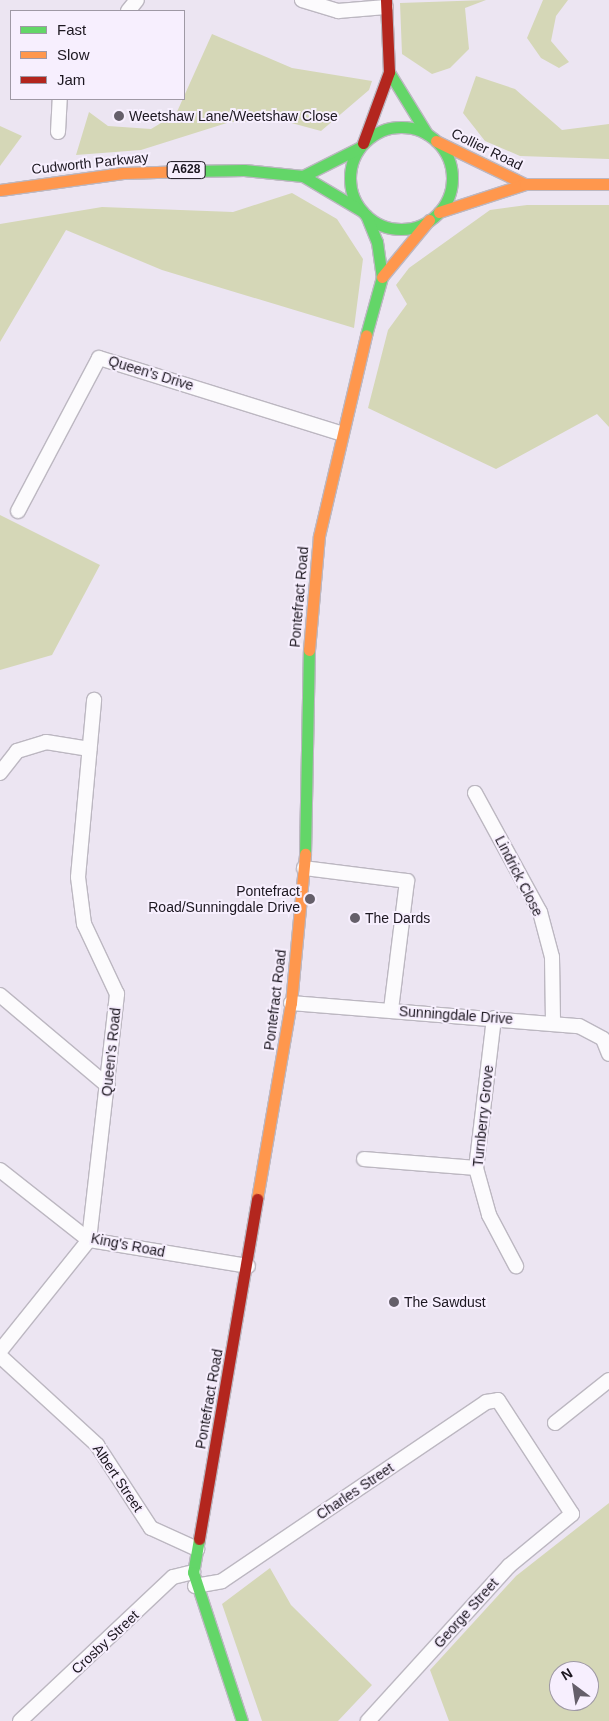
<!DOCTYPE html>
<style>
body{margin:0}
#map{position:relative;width:609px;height:1721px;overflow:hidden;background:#ece5f2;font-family:Arial,sans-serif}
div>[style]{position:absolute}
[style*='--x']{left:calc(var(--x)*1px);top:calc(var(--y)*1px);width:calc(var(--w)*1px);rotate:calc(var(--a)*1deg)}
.green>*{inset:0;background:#d5d7b7}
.roads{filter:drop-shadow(1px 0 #bcb7c1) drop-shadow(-1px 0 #bcb7c1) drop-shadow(0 1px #bcb7c1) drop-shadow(0 -1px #bcb7c1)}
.street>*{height:14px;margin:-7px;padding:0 7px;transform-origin:7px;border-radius:7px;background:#fcfbfd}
.fast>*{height:11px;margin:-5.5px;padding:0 5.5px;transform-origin:5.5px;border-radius:5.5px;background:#63d668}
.fast>.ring{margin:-5.5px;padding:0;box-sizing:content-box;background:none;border:11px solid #63d668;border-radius:50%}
.slow>*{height:11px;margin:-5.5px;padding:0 5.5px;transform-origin:5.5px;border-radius:5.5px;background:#ff974d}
.jam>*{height:11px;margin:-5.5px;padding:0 5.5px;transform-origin:5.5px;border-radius:5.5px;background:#b3261e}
.dots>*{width:14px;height:14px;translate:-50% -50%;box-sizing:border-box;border:2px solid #f7effe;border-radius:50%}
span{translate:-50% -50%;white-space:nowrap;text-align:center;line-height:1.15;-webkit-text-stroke:4px #f7effe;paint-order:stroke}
.shield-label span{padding:1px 4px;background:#f7effe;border:1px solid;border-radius:4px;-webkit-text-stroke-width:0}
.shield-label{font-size:12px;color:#1c1720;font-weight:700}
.poi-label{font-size:14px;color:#1c1720}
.left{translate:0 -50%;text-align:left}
.right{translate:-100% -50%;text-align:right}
.street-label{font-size:14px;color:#1c1720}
.legend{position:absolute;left:10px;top:10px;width:175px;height:90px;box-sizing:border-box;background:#f7effe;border:1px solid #9f99a5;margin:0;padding:6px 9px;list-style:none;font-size:15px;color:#1c1720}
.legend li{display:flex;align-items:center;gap:10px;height:25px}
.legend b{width:25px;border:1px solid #9f99a5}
.north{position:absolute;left:549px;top:1661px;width:50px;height:50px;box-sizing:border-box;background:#f7effe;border:1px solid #9f99a5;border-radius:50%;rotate:329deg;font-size:14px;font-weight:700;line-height:20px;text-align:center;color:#1c1720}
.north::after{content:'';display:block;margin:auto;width:18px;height:22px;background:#655f6a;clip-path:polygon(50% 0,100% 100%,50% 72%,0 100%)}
</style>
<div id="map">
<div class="green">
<i style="clip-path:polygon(486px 0,465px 8px,469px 49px,450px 68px,432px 74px,402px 54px,400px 3px)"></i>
<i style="clip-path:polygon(543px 0,568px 0,556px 16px,551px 41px,569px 62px,559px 68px,541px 58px,527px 38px)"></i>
<i style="clip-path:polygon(212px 34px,292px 68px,372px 81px,369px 90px,321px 131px,284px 121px,230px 122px,141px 150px,76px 155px,89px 112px,108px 126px,151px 129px,176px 114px)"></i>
<i style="clip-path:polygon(476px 76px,515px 89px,562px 130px,609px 124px,609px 159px,520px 156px,485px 141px,463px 113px)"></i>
<i style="clip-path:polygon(0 126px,22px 136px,0 166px)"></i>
<i style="clip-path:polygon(292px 193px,337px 219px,363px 259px,354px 328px,162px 270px,66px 230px,0 342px,0 224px,102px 207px,233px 212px)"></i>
<i style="clip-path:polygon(527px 205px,609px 205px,609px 427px,597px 414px,496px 469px,368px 408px,388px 330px,407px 304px,396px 285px,409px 268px,490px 210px)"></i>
<i style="clip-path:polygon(0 515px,100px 565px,52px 655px,0 670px)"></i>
<i style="clip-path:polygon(evenodd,609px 1503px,609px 1721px,449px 1721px,430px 1670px,516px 1576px,609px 1503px,559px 1671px,589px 1671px,589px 1701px,559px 1701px,559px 1671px)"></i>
<i style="clip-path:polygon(270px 1568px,291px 1605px,372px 1685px,338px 1721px,262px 1721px,222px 1604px)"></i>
</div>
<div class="roads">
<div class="street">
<i style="--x:302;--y:0;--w:38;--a:17"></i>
<i style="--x:338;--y:11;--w:48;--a:-4.8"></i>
<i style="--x:128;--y:11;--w:14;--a:-51"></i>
<i style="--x:58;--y:132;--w:33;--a:-87"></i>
<i style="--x:18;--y:511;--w:173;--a:-62.1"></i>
<i style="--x:99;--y:358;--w:252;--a:17.3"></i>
<i style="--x:0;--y:773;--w:28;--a:-52"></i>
<i style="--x:17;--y:751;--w:30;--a:-17"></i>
<i style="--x:46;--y:742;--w:44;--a:9.2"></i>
<i style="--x:475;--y:793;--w:136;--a:61.4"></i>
<i style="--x:540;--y:912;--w:47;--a:75.1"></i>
<i style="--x:552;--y:957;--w:65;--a:89.1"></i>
<i style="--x:304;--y:868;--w:104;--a:7.2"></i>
<i style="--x:407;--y:881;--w:130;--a:97.1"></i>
<i style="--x:0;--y:995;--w:141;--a:40.1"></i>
<i style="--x:291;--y:1003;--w:289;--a:4.6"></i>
<i style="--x:579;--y:1026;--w:27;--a:28"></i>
<i style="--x:603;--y:1039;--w:16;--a:68"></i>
<i style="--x:494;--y:1018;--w:151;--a:96.8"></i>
<i style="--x:476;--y:1168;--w:49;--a:74.5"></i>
<i style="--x:489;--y:1215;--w:58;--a:62.1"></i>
<i style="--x:364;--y:1159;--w:112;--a:4.6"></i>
<i style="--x:0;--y:1170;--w:113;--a:38.2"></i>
<i style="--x:89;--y:1240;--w:161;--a:9.3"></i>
<i style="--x:0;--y:1351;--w:142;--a:-51.3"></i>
<i style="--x:89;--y:1240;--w:248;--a:-83.5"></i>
<i style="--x:117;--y:994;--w:77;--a:-115.2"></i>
<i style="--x:84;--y:924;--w:47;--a:-97.3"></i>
<i style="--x:78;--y:877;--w:178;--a:-84.8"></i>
<i style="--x:0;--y:1356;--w:132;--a:42.5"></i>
<i style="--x:97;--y:1445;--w:99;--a:57"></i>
<i style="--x:151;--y:1528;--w:51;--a:24.5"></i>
<i style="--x:555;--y:1423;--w:69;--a:-38.5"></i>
<i style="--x:195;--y:1586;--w:27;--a:-10"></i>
<i style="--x:222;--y:1581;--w:319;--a:-34.1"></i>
<i style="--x:486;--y:1402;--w:12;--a:-9"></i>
<i style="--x:498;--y:1400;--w:136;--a:57"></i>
<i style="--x:572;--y:1514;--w:82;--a:140.5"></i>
<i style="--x:509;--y:1566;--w:210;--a:132.3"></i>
<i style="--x:20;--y:1721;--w:210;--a:-43.3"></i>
<i style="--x:173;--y:1577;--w:21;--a:-14"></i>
</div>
<div class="fast">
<i style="--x:389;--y:72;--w:73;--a:58.5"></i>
<i class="ring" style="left:350px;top:127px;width:91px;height:91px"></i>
<i style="--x:190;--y:171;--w:54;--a:-1.1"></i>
<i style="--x:244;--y:170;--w:59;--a:5.8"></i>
<i style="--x:303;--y:176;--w:69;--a:30.7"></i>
<i style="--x:303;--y:176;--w:63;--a:-26.6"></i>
<i style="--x:366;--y:215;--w:29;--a:68"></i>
<i style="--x:377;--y:242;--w:35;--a:82"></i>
<i style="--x:382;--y:277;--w:60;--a:105.4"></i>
<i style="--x:305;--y:854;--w:204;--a:-88.9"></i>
<i style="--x:199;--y:1539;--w:34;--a:100"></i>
<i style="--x:193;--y:1572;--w:157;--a:71.8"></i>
</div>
<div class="slow">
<i style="--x:436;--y:141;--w:99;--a:25.8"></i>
<i style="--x:0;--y:190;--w:124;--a:-7.9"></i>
<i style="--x:123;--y:173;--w:67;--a:-1.7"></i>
<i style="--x:439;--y:212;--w:90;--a:-18"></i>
<i style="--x:525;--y:184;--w:84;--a:0"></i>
<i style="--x:382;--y:277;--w:74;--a:-50.5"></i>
<i style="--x:309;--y:650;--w:114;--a:-85"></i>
<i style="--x:319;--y:536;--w:206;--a:-76.8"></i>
<i style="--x:257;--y:1199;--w:199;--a:-80.2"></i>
<i style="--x:291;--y:1003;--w:150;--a:-84.6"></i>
</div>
<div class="jam">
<i style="--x:363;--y:143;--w:76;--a:-69.9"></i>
<i style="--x:389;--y:72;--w:72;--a:-92.4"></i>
<i style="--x:199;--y:1539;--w:345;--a:-80.3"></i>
</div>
</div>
<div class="dots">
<i style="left:119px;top:116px;background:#655f6a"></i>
<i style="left:310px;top:899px;background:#655f6a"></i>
<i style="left:355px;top:918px;background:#655f6a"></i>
<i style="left:394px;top:1302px;background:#655f6a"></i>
</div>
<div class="shield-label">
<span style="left:186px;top:170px">A628</span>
</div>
<div class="poi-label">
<span class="left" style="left:129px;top:116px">Weetshaw Lane/Weetshaw Close</span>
<span class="right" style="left:300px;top:899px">Pontefract<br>Road/Sunningdale Drive</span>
<span class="left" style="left:365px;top:918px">The Dards</span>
<span class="left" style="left:404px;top:1302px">The Sawdust</span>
</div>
<div class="street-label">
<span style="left:487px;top:149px;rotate:26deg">Collier Road</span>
<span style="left:90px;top:163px;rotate:-6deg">Cudworth Parkway</span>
<span style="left:151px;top:373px;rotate:17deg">Queen's Drive</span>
<span style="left:299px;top:597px;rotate:-85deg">Pontefract Road</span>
<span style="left:519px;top:876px;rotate:63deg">Lindrick Close</span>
<span style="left:275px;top:1000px;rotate:-83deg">Pontefract Road</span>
<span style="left:456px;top:1015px;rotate:4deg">Sunningdale Drive</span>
<span style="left:111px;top:1052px;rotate:-84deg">Queen's Road</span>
<span style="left:483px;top:1116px;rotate:-84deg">Turnberry Grove</span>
<span style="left:128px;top:1245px;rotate:11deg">King's Road</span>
<span style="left:209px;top:1399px;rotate:-80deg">Pontefract Road</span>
<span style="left:118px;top:1478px;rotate:56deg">Albert Street</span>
<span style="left:355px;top:1491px;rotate:-34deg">Charles Street</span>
<span style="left:466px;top:1613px;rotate:-48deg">George Street</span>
<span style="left:105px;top:1642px;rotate:-43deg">Crosby Street</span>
</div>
<ul class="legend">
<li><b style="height:6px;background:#63d668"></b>Fast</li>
<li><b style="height:6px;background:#ff974d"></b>Slow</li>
<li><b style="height:6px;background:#b3261e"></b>Jam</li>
</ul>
<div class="north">N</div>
</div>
